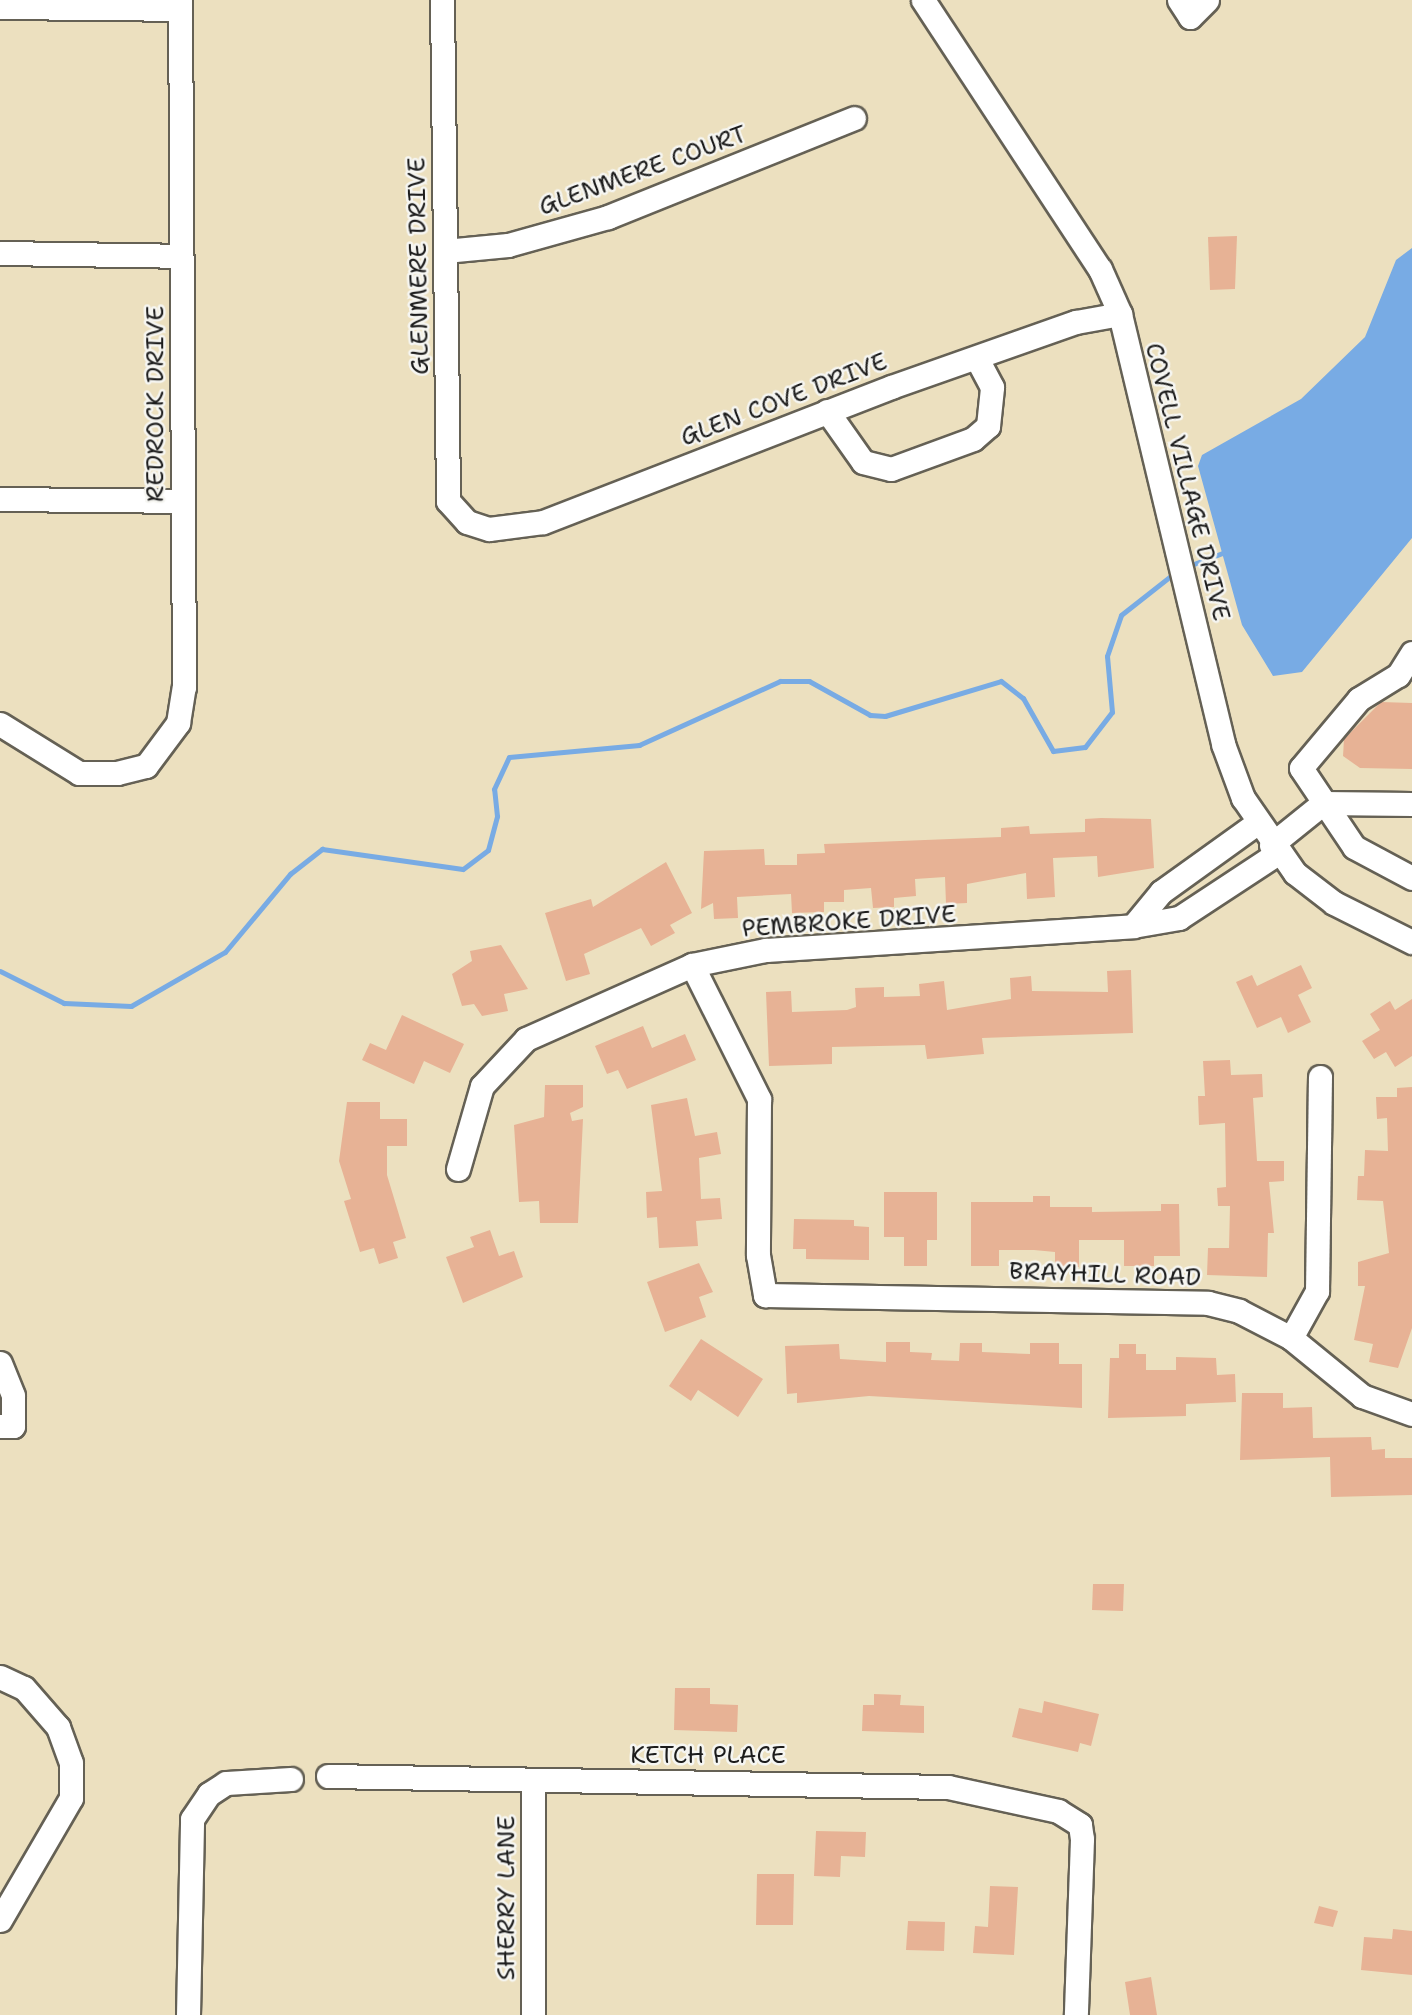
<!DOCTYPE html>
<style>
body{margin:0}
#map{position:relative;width:1412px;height:2015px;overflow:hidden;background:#ece0bf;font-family:"Shantell Sans",sans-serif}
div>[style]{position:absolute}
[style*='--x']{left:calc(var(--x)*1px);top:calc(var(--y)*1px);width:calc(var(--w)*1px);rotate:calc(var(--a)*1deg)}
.water>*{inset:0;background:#78abe4}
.stream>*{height:5px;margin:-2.5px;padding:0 2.5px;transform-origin:2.5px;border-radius:2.5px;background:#78abe4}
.building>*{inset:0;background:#e7b295}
.roads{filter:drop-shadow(2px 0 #656155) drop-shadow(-2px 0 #656155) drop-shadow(0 2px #656155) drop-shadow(0 -2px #656155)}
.minor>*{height:23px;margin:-11.5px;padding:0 11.5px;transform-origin:11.5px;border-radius:11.5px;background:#fff}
span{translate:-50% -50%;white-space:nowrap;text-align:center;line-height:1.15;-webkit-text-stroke:5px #f6f6f2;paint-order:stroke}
.street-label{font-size:24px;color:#1c1c1c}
</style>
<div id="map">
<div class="water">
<i style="clip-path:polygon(1412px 248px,1412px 538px,1302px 672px,1273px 676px,1242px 625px,1198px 466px,1202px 455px,1301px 399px,1365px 337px,1396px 260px)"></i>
</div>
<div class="stream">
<i style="--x:1186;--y:567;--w:39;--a:-21"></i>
<i style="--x:0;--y:971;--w:72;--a:26.6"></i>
<i style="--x:64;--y:1003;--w:67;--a:2.6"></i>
<i style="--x:131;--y:1006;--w:108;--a:-29.9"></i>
<i style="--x:225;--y:952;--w:102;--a:-50.2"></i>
<i style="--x:290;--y:874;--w:41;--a:-38"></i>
<i style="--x:322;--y:849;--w:142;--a:8.1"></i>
<i style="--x:463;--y:869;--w:31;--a:-37"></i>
<i style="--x:488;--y:850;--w:35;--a:-75"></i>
<i style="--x:497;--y:816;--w:27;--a:-96"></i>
<i style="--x:494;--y:789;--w:35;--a:-65"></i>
<i style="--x:509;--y:757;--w:131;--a:-5.3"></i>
<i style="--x:639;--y:745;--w:155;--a:-24.4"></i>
<i style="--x:780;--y:681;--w:29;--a:0"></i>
<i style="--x:809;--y:681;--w:70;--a:29.1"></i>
<i style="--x:870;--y:715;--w:15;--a:4"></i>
<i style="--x:885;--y:716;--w:121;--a:-16.8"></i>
<i style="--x:1001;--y:681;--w:28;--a:38"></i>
<i style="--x:1023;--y:698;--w:61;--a:60.5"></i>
<i style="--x:1053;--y:751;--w:32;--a:-7"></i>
<i style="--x:1085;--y:747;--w:44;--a:-52.4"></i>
<i style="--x:1112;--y:712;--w:56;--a:-95.1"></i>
<i style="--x:1107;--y:656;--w:43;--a:-71.1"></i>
<i style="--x:1121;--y:615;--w:71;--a:-38.2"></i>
</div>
<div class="building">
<i style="clip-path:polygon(1237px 236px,1235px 289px,1210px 290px,1208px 237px)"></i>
<i style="clip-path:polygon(1381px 702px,1412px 703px,1412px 769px,1360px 768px,1343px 756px,1344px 739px)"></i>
<i style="clip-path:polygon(1101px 818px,1151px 819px,1154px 868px,1098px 877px,1097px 856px,1053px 858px,1055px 897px,1027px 899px,1026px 873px,967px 884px,967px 903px,946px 904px,945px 877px,915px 879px,916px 896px,894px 898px,894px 907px,873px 908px,871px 888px,844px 890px,844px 902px,824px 902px,824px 912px,792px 913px,791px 894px,737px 897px,738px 918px,714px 919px,713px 903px,701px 909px,704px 851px,764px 849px,765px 865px,797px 865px,797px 854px,825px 853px,824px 844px,1001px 837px,1001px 828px,1029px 826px,1030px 834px,1085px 832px,1085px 819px)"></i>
<i style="clip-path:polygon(666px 862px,692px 913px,670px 925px,675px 933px,651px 946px,641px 928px,584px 954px,590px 974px,566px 981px,545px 913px,591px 899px,593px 907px)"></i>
<i style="clip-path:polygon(501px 945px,528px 989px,504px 994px,508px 1011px,482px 1016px,474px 1004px,462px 1006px,452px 974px,472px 961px,470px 951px)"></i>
<i style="clip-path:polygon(1301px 965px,1312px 988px,1298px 995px,1311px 1022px,1288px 1033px,1281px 1017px,1257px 1028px,1236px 982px,1252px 975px,1257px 986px)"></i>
<i style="clip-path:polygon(1131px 970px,1133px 1033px,982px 1038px,984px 1054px,927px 1059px,925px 1045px,832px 1047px,832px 1064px,769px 1066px,766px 992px,791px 991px,792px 1012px,847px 1010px,856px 1007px,855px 988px,884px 987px,884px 997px,920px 996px,919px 984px,944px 981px,947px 1010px,1011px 999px,1010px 978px,1031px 976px,1032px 991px,1108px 992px,1107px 971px)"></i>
<i style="clip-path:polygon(1412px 999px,1412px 1056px,1395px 1067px,1386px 1052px,1374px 1059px,1362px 1041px,1380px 1030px,1370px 1014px,1390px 1001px,1395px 1010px)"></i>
<i style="clip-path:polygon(402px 1015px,464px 1044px,450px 1073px,424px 1061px,414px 1084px,362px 1060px,370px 1043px,386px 1050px)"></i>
<i style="clip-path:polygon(643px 1026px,652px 1048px,685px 1034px,696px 1060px,627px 1089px,618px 1070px,607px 1074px,595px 1046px)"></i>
<i style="clip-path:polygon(1230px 1060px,1231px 1075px,1262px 1074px,1263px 1097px,1253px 1098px,1257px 1161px,1284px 1161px,1284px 1181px,1269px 1182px,1274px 1233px,1268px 1233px,1267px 1277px,1207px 1275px,1208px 1248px,1229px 1248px,1230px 1206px,1218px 1206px,1217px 1188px,1226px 1187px,1225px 1123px,1199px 1125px,1198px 1096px,1205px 1096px,1203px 1061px)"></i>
<i style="clip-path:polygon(545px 1085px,583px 1085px,583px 1107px,570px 1113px,572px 1121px,583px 1119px,578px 1223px,540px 1223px,539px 1201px,519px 1202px,514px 1125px,544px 1117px)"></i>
<i style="clip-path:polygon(1412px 1087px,1412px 1328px,1398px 1368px,1369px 1362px,1373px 1344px,1354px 1340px,1365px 1286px,1358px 1286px,1358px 1262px,1389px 1253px,1383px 1201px,1357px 1200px,1358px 1176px,1364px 1176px,1365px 1150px,1388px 1151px,1387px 1118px,1377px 1119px,1376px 1097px,1397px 1097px,1397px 1088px)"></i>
<i style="clip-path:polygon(687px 1098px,695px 1136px,717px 1132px,721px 1154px,699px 1158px,701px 1199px,720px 1198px,722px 1219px,696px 1221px,698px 1246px,659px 1248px,657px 1217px,647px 1218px,646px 1192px,662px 1191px,651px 1105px)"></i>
<i style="clip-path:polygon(347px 1102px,380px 1102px,380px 1119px,407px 1119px,407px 1146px,387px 1146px,387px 1175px,406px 1238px,393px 1242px,398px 1258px,379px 1264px,374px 1248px,360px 1252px,344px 1201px,351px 1199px,339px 1161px)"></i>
<i style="clip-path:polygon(884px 1192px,937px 1192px,937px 1240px,927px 1240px,927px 1266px,904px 1266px,904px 1237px,884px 1237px)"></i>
<i style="clip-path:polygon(1033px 1196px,1050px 1196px,1050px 1207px,1092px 1207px,1092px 1212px,1161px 1211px,1161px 1204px,1179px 1204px,1180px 1256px,1154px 1256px,1154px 1266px,1124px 1266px,1124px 1240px,1079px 1240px,1079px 1267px,1055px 1268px,1055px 1252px,1034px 1250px,999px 1250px,999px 1266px,971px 1266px,971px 1202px,1033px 1202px)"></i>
<i style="clip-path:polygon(794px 1219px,854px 1220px,854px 1226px,869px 1227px,869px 1260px,806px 1259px,806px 1249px,793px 1249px)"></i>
<i style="clip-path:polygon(490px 1230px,499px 1256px,514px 1251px,523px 1277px,463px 1303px,446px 1257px,474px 1247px,470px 1237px)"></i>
<i style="clip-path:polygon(699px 1263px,713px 1292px,699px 1297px,706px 1317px,665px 1332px,647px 1282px)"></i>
<i style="clip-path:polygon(701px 1339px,763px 1379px,738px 1417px,698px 1390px,691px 1401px,669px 1386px)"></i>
<i style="clip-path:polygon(886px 1342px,910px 1342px,910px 1352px,932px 1353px,931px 1360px,959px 1361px,960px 1343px,982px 1343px,982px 1352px,1030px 1354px,1030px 1343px,1059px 1343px,1059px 1364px,1082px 1364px,1082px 1408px,869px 1396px,797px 1403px,797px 1393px,787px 1394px,785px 1346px,839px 1344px,840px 1359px,886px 1362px)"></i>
<i style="clip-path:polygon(1119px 1344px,1136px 1344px,1136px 1354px,1146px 1354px,1146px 1370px,1176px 1370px,1176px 1357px,1216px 1358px,1217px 1375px,1235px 1374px,1236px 1402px,1186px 1404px,1186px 1416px,1108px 1418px,1110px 1358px,1119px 1358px)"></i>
<i style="clip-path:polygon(1242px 1393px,1283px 1393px,1283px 1408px,1312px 1407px,1313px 1438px,1371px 1437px,1372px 1450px,1385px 1449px,1385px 1458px,1412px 1458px,1412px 1495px,1331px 1497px,1330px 1457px,1240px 1460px)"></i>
<i style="clip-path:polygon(1093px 1584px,1124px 1584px,1123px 1611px,1092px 1610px)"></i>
<i style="clip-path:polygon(675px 1688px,710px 1688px,710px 1704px,738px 1705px,737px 1732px,674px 1730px)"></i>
<i style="clip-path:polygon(874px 1694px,901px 1695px,900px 1705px,924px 1706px,924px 1733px,862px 1731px,863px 1705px,874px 1705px)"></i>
<i style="clip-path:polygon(1044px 1701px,1099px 1714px,1091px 1746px,1080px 1743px,1078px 1752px,1012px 1737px,1019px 1708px,1042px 1713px)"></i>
<i style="clip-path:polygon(816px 1831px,866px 1832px,865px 1857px,841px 1856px,840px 1877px,814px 1876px)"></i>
<i style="clip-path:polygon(757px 1874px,794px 1874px,793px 1925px,756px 1925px)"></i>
<i style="clip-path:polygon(990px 1886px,1018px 1887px,1014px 1955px,973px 1953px,975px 1926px,988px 1927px)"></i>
<i style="clip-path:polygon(1319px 1906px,1338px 1911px,1333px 1927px,1314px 1923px)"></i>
<i style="clip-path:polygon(908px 1921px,945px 1922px,944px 1951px,906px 1950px)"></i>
<i style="clip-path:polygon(1393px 1929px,1412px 1931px,1412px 1975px,1361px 1970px,1364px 1937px,1392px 1939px)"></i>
<i style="clip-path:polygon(1151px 1977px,1157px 2015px,1130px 2015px,1125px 1982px)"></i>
</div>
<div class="roads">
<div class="minor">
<i style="--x:442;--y:0;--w:501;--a:89.31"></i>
<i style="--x:448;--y:501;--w:28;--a:48"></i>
<i style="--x:467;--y:522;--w:23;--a:18"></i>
<i style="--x:489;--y:529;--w:54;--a:-7.4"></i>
<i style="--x:543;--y:522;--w:373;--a:-21.2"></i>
<i style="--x:891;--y:387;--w:196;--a:-19.4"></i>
<i style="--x:1076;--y:322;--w:45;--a:-10.3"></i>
<i style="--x:923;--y:0;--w:322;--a:56.7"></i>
<i style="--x:1100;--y:269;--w:49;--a:66"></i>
<i style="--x:1120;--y:314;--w:442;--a:76.5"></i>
<i style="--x:1223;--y:744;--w:58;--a:69.7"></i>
<i style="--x:1243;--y:798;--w:91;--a:55.3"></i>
<i style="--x:1295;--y:873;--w:49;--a:37.6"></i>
<i style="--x:1334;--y:903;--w:87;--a:26.6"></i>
<i style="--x:1179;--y:0;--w:20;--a:57"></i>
<i style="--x:1190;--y:17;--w:24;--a:-45"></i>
<i style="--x:0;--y:7;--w:180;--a:0.6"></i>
<i style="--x:445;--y:251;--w:63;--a:-5.4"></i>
<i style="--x:508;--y:245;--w:104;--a:-15.6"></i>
<i style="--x:608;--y:217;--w:265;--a:-21.9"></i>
<i style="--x:0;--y:253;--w:181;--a:0.9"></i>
<i style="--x:827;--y:411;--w:62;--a:54.8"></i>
<i style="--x:863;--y:462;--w:29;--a:14"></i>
<i style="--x:891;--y:469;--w:87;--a:-20.1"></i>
<i style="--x:973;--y:439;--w:20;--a:-41"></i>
<i style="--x:988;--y:426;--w:39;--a:-84"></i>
<i style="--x:992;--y:387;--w:32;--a:-118"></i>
<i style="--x:0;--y:499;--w:183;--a:0.6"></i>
<i style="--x:1412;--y:653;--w:26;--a:122"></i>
<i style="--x:1398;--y:675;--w:46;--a:148.4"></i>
<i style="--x:1359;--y:699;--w:90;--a:130"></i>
<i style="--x:1301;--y:768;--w:95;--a:56.1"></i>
<i style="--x:1354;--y:847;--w:66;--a:28.1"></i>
<i style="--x:0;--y:724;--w:93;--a:31.8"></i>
<i style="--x:79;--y:773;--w:38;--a:0"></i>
<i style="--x:117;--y:773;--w:30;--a:-14"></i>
<i style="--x:146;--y:766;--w:54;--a:-53.3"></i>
<i style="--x:178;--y:723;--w:36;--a:-81"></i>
<i style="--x:184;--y:687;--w:687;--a:-90.33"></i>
<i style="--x:1257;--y:823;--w:118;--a:144.3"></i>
<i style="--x:1161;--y:892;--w:44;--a:129.5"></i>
<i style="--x:1133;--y:926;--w:47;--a:-9.9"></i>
<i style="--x:1179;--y:918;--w:118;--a:-33.3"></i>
<i style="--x:1271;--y:845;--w:67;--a:-38.9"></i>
<i style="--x:1323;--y:803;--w:89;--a:0.6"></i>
<i style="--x:692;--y:965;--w:150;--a:63.4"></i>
<i style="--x:759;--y:1099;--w:156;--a:90.4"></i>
<i style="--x:758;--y:1255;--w:41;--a:80.1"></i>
<i style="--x:765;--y:1295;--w:443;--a:1"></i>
<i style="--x:1208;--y:1303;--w:32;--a:14"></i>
<i style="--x:1239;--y:1311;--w:59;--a:27.4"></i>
<i style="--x:1291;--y:1338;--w:92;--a:39.2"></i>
<i style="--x:1362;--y:1396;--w:53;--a:19.8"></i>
<i style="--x:458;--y:1169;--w:86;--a:-73.9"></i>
<i style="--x:482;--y:1086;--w:64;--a:-46.9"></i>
<i style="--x:526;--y:1039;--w:182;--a:-24"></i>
<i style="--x:692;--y:965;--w:76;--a:-11.5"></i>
<i style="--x:766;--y:950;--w:368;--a:-3.7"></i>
<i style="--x:1291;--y:1338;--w:54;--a:-61"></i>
<i style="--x:1317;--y:1291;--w:214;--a:-89.2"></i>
<i style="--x:0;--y:1363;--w:35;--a:68"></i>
<i style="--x:13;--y:1396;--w:30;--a:90"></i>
<i style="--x:13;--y:1426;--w:13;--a:180"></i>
<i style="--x:0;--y:1677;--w:26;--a:25"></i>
<i style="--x:24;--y:1688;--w:52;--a:48.9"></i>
<i style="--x:58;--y:1727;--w:38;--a:70"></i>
<i style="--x:71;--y:1763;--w:35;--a:90"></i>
<i style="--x:71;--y:1798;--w:141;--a:120.2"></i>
<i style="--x:328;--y:1776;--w:620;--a:1.02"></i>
<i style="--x:948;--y:1787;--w:113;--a:12.3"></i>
<i style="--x:1058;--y:1811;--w:26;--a:32"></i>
<i style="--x:1080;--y:1825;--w:14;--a:82"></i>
<i style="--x:1082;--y:1839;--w:176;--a:92"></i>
<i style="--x:533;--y:1781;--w:234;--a:90"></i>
<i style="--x:188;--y:2015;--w:196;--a:-88.8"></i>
<i style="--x:192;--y:1819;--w:30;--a:-56"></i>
<i style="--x:209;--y:1794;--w:20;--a:-33"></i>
<i style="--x:226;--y:1783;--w:65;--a:-3.5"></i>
</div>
</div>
<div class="street-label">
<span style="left:643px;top:171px;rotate:-20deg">GLENMERE COURT</span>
<span style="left:419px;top:266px;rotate:-91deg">GLENMERE DRIVE</span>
<span style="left:784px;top:400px;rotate:-21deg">GLEN COVE DRIVE</span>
<span style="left:156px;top:404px;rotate:-90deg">REDROCK DRIVE</span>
<span style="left:1187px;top:482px;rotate:76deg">COVELL VILLAGE DRIVE</span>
<span style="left:849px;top:922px;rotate:-4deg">PEMBROKE DRIVE</span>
<span style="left:1105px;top:1275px;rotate:2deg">BRAYHILL ROAD</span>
<span style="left:708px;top:1756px">KETCH PLACE</span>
<span style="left:507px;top:1898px;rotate:-90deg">SHERRY LANE</span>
</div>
</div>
